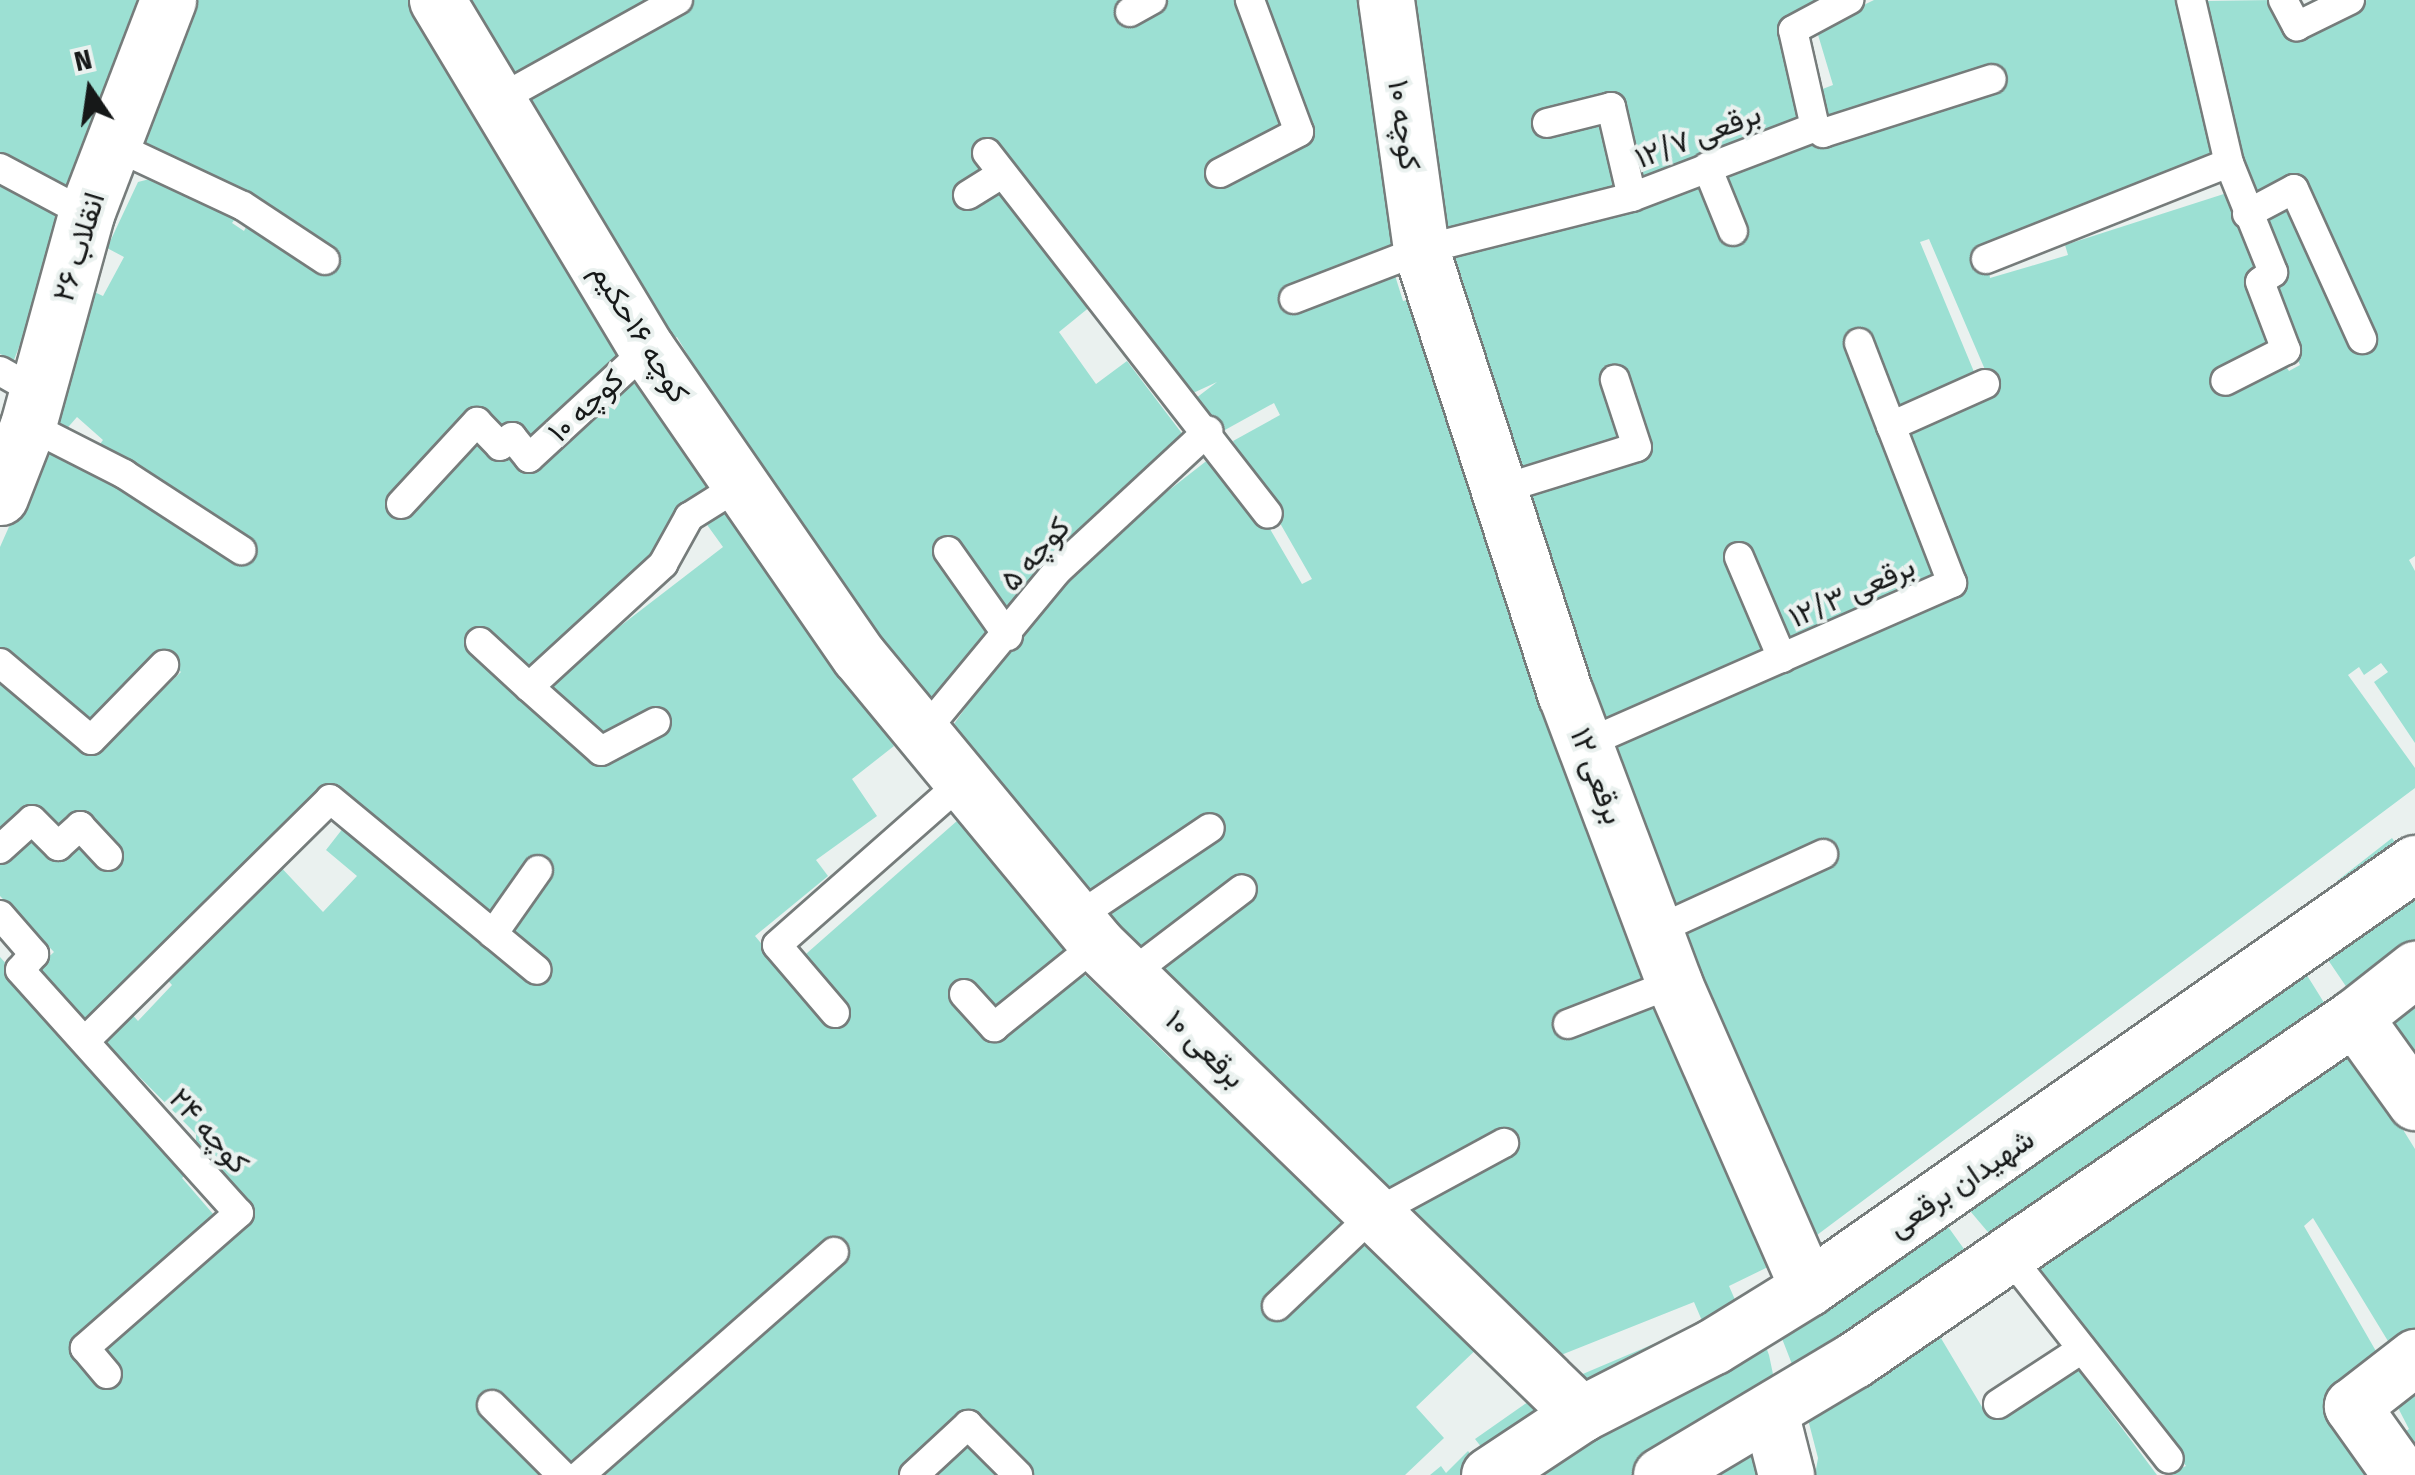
<!DOCTYPE html>
<meta charset="utf-8">
<style>
body{margin:0}
#map{position:relative;width:2415px;height:1475px;overflow:hidden;background:#eaf1ef;font-family:"Fira Sans Condensed",Vazirmatn,sans-serif}
div>[style]{position:absolute}
[style*='--x']{left:calc(var(--x)*1px);top:calc(var(--y)*1px);width:calc(var(--w)*1px);rotate:calc(var(--a)*1deg)}
.building>*{inset:0;background:#9ce0d3}
.roads{filter:drop-shadow(2px 0 #767c7b) drop-shadow(-2px 0 #767c7b) drop-shadow(0 2px #767c7b) drop-shadow(0 -2px #767c7b)}
.lane>*{height:28px;margin:-14px;padding:0 14px;transform-origin:14px;border-radius:14px;background:#fff}
.street>*{height:55px;margin:-27.5px;padding:0 27.5px;transform-origin:27.5px;border-radius:27.5px;background:#fff}
.secondary>*{height:55px;margin:-27.5px;padding:0 27.5px;transform-origin:27.5px;border-radius:27.5px;background:#fff}
span{translate:-50% -50%;white-space:nowrap;text-align:center;line-height:1.15;-webkit-text-stroke:8px #eaf1ef;paint-order:stroke}
.street-label{font-size:30px;color:#161818}
.north{position:absolute;left:40px;top:40px;width:100px;height:100px;-webkit-text-stroke:8px #eaf1ef;paint-order:stroke;rotate:347deg;font-size:28px;font-weight:700;line-height:40px;text-align:center;color:#161818}
.north::after{content:'';display:block;margin:auto;width:35px;height:45px;background:#161818;clip-path:polygon(50% 0,100% 100%,50% 72%,0 100%)}
</style>
<div id="map">
<div class="building">
<i style="clip-path:polygon(0 0,161px 0,90px 185px,60px 191px,0 159px)"></i>
<i style="clip-path:polygon(185px 0,418px 0,466px 92px,632px 359px,531px 453px,513px 429px,501px 440px,479px 415px,393px 503px,400px 512px,480px 431px,500px 456px,512px 447px,529px 468px,636px 373px,714px 493px,688px 520px,683px 549px,529px 677px,481px 630px,471px 643px,603px 760px,662px 727px,654px 715px,603px 744px,541px 687px,723px 547px,705px 522px,732px 507px,895px 725px,886px 734px,894px 746px,852px 779px,877px 816px,816px 860px,828px 876px,755px 936px,829px 1025px,843px 1014px,798px 961px,966px 813px,1084px 947px,996px 1023px,967px 989px,956px 997px,994px 1042px,1073px 975px,1086px 976px,1171px 1059px,1182px 1051px,1357px 1221px,1268px 1310px,1277px 1320px,1367px 1230px,1484px 1342px,1416px 1407px,1444px 1438px,1405px 1475px,1033px 1475px,969px 1411px,899px 1475px,593px 1475px,847px 1257px,832px 1241px,571px 1475px,489px 1395px,480px 1404px,549px 1475px,0 1475px,0 957px,193px 1169px,182px 1178px,220px 1222px,77px 1347px,105px 1385px,117px 1376px,94px 1346px,210px 1246px,216px 1249px,255px 1218px,196px 1153px,196px 1134px,102px 1039px,129px 1011px,138px 1021px,172px 985px,163px 975px,276px 862px,323px 912px,357px 876px,326px 850px,347px 823px,535px 986px,550px 971px,506px 933px,551px 868px,541px 860px,492px 927px,328px 790px,87px 1026px,34px 971px,54px 952px,0 896px,0 858px,35px 827px,61px 854px,78px 837px,105px 864px,117px 852px,83px 816px,57px 838px,31px 811px,0 841px,0 673px,85px 750px,101px 750px,181px 672px,160px 652px,89px 726px,0 650px,0 547px,47px 441px,131px 485px,241px 557px,247px 547px,95px 451px,103px 440px,77px 417px,63px 433px,46px 422px,75px 283px,103px 296px,124px 257px,107px 248px,138px 182px,165px 175px,238px 215px,232px 223px,244px 231px,249px 221px,326px 274px,339px 259px,246px 197px,137px 141px)"></i>
<i style="clip-path:polygon(452px 0,654px 0,500px 86px)"></i>
<i style="clip-path:polygon(691px 0,1137px 0,1118px 11px,1124px 21px,1162px 0,1244px 0,1290px 127px,1212px 170px,1217px 181px,1307px 137px,1257px 0,1371px 0,1404px 248px,1285px 294px,1290px 305px,1393px 269px,1403px 301px,1419px 297px,1655px 981px,1567px 1012px,1571px 1026px,1665px 992px,1770px 1266px,1729px 1286px,1739px 1309px,1750px 1304px,1769px 1355px,1794px 1475px,1503px 1475px,1475px 1439px,1545px 1390px,1703px 1323px,1694px 1302px,1546px 1361px,1388px 1214px,1509px 1146px,1502px 1135px,1377px 1204px,1275px 1100px,1283px 1093px,1234px 1044px,1220px 1051px,1142px 971px,1249px 890px,1242px 879px,1134px 964px,1092px 917px,1215px 831px,1207px 821px,1083px 904px,943px 739px,1063px 573px,1223px 448px,1302px 584px,1312px 579px,1233px 441px,1280px 415px,1274px 403px,1205px 441px,1183px 408px,1217px 382px,1178px 400px,987px 141px,974px 150px,990px 172px,956px 196px,963px 207px,999px 183px,1091px 306px,1059px 332px,1096px 384px,1127px 361px,1193px 448px,1056px 559px,1008px 626px,951px 543px,939px 551px,1001px 635px,935px 722px,927px 724px,811px 566px,824px 558px,780px 491px,767px 499px,693px 390px,704px 382px,677px 337px,666px 343px,517px 96px)"></i>
<i style="clip-path:polygon(1402px 0,1833px 0,1786px 26px,1807px 121px,1636px 183px,1606px 114px,1623px 187px,1433px 240px)"></i>
<i style="clip-path:polygon(1874px 0,2190px 0,2226px 179px,2051px 234px,2053px 246px,1988px 262px,1990px 278px,2031px 266px,2068px 255px,2065px 245px,2230px 192px,2265px 268px,2251px 280px,2277px 344px,2217px 378px,2222px 389px,2282px 360px,2289px 371px,2300px 365px,2266px 283px,2282px 275px,2255px 217px,2297px 209px,2360px 346px,2369px 342px,2305px 194px,2250px 207px,2204px 1px,2274px 0,2295px 36px,2367px 0,2415px 0,2415px 556px,2409px 560px,2415px 571px,2415px 743px,2374px 682px,2388px 672px,2381px 663px,2364px 675px,2359px 667px,2348px 675px,2415px 768px,2415px 788px,1813px 1238px,1788px 1249px,1724px 1086px,1737px 1078px,1722px 1037px,1707px 1043px,1669px 933px,1832px 858px,1826px 848px,1664px 920px,1598px 747px,1771px 678px,1767px 670px,1959px 587px,1898px 430px,1992px 386px,1929px 239px,1920px 242px,1977px 379px,1901px 413px,1868px 333px,1858px 337px,1890px 418px,1883px 426px,1944px 580px,1785px 648px,1740px 550px,1728px 556px,1770px 655px,1599px 731px,1513px 492px,1646px 451px,1618px 370px,1606px 375px,1627px 440px,1509px 480px,1431px 257px,1637px 204px,1706px 177px,1734px 235px,1714px 173px,1811px 134px,1818px 141px,1999px 84px,1994px 71px,1823px 125px,1812px 93px,1833px 85px,1816px 28px)"></i>
<i style="clip-path:polygon(0 171px,54px 209px,63px 231px,14px 360px,0 354px)"></i>
<i style="clip-path:polygon(2392px 838px,2407px 859px,2415px 853px,2415px 1088px,2305px 926px,2347px 899px,2337px 881px)"></i>
<i style="clip-path:polygon(2277px 927px,2415px 1149px,2415px 1359px,2405px 1369px,2313px 1218px,2304px 1226px,2392px 1379px,2349px 1413px,2387px 1475px,2164px 1475px,2186px 1466px,1943px 1179px)"></i>
<i style="clip-path:polygon(1921px 1189px,1969px 1256px,1917px 1298px,1988px 1417px,2074px 1364px,2157px 1475px,1815px 1475px,1818px 1458px,1797px 1377px,1765px 1295px)"></i>
<i style="clip-path:polygon(2415px 1381px,2415px 1459px,2400px 1435px,2409px 1429px,2394px 1400px)"></i>
<i style="clip-path:polygon(971px 1441px,1005px 1475px,933px 1475px)"></i>
<i style="clip-path:polygon(1468px 1451px,1487px 1475px,1430px 1475px,1441px 1466px,1446px 1473px)"></i>
</div>
<div class="roads">
<div class="lane">
<i style="--x:2191;--y:0;--w:167;--a:76.9"></i>
<i style="--x:2229;--y:163;--w:118;--a:68"></i>
<i style="--x:2273;--y:272;--w:16;--a:142"></i>
<i style="--x:2260;--y:282;--w:73;--a:69.1"></i>
<i style="--x:2286;--y:350;--w:68;--a:153.1"></i>
<i style="--x:2283;--y:0;--w:30;--a:62"></i>
<i style="--x:2297;--y:26;--w:59;--a:-26.1"></i>
<i style="--x:1130;--y:12;--w:25;--a:-29"></i>
<i style="--x:498;--y:100;--w:206;--a:-29.1"></i>
<i style="--x:1547;--y:123;--w:66;--a:-14"></i>
<i style="--x:1611;--y:107;--w:92;--a:76.9"></i>
<i style="--x:1815;--y:127;--w:99;--a:-102.8"></i>
<i style="--x:1793;--y:30;--w:64;--a:-28.2"></i>
<i style="--x:115;--y:146;--w:141;--a:25.1"></i>
<i style="--x:243;--y:206;--w:98;--a:33.4"></i>
<i style="--x:987;--y:153;--w:457;--a:52.1"></i>
<i style="--x:1707;--y:167;--w:69;--a:67.9"></i>
<i style="--x:0;--y:168;--w:98;--a:28.1"></i>
<i style="--x:1220;--y:173;--w:89;--a:-27.4"></i>
<i style="--x:1299;--y:132;--w:141;--a:-110.4"></i>
<i style="--x:968;--y:195;--w:40;--a:-32"></i>
<i style="--x:2247;--y:214;--w:53;--a:-28"></i>
<i style="--x:2294;--y:189;--w:165;--a:65.6"></i>
<i style="--x:1986;--y:259;--w:261;--a:-21.6"></i>
<i style="--x:1294;--y:299;--w:136;--a:-21.1"></i>
<i style="--x:1421;--y:250;--w:218;--a:-14.1"></i>
<i style="--x:1632;--y:197;--w:196;--a:-20.9"></i>
<i style="--x:1815;--y:127;--w:10;--a:37"></i>
<i style="--x:1823;--y:133;--w:177;--a:-17.7"></i>
<i style="--x:1859;--y:343;--w:89;--a:68.9"></i>
<i style="--x:0;--y:371;--w:43;--a:29.6"></i>
<i style="--x:28;--y:425;--w:108;--a:27"></i>
<i style="--x:124;--y:474;--w:140;--a:33"></i>
<i style="--x:1502;--y:489;--w:141;--a:-17.3"></i>
<i style="--x:1637;--y:447;--w:71;--a:-108.2"></i>
<i style="--x:401;--y:504;--w:112;--a:-47.2"></i>
<i style="--x:477;--y:422;--w:33;--a:46"></i>
<i style="--x:500;--y:446;--w:15;--a:-37"></i>
<i style="--x:512;--y:437;--w:27;--a:51"></i>
<i style="--x:529;--y:458;--w:161;--a:-42.7"></i>
<i style="--x:948;--y:551;--w:104;--a:54.8"></i>
<i style="--x:1739;--y:557;--w:110;--a:66.9"></i>
<i style="--x:480;--y:642;--w:67;--a:42.6"></i>
<i style="--x:529;--y:687;--w:182;--a:-42.5"></i>
<i style="--x:663;--y:564;--w:54;--a:-61"></i>
<i style="--x:689;--y:517;--w:60;--a:-32.1"></i>
<i style="--x:0;--y:663;--w:119;--a:40.2"></i>
<i style="--x:91;--y:740;--w:105;--a:-45.8"></i>
<i style="--x:529;--y:687;--w:96;--a:41.6"></i>
<i style="--x:601;--y:751;--w:62;--a:-27.8"></i>
<i style="--x:923;--y:733;--w:212;--a:-50.4"></i>
<i style="--x:1058;--y:570;--w:205;--a:-42.8"></i>
<i style="--x:1585;--y:744;--w:401;--a:-23.7"></i>
<i style="--x:1952;--y:583;--w:168;--a:-111.2"></i>
<i style="--x:1891;--y:426;--w:103;--a:-24.1"></i>
<i style="--x:0;--y:849;--w:43;--a:-42.2"></i>
<i style="--x:32;--y:820;--w:37;--a:45"></i>
<i style="--x:58;--y:846;--w:30;--a:-42"></i>
<i style="--x:80;--y:826;--w:41;--a:47"></i>
<i style="--x:0;--y:915;--w:52;--a:48.9"></i>
<i style="--x:34;--y:954;--w:21;--a:131"></i>
<i style="--x:20;--y:970;--w:327;--a:48"></i>
<i style="--x:239;--y:1213;--w:205;--a:138.8"></i>
<i style="--x:85;--y:1348;--w:34;--a:50"></i>
<i style="--x:1076;--y:918;--w:161;--a:-33.9"></i>
<i style="--x:1655;--y:931;--w:185;--a:-24.6"></i>
<i style="--x:493;--y:934;--w:78;--a:-54.9"></i>
<i style="--x:1128;--y:976;--w:143;--a:-37.3"></i>
<i style="--x:964;--y:994;--w:45;--a:47.7"></i>
<i style="--x:994;--y:1027;--w:132;--a:-38.9"></i>
<i style="--x:835;--y:1013;--w:89;--a:-130.5"></i>
<i style="--x:777;--y:945;--w:247;--a:-41.4"></i>
<i style="--x:1568;--y:1024;--w:114;--a:-21.1"></i>
<i style="--x:85;--y:1041;--w:344;--a:-44.6"></i>
<i style="--x:330;--y:799;--w:268;--a:39.6"></i>
<i style="--x:2006;--y:1252;--w:263;--a:51.8"></i>
<i style="--x:1277;--y:1306;--w:135;--a:-43.5"></i>
<i style="--x:1375;--y:1213;--w:147;--a:-28.5"></i>
<i style="--x:1998;--y:1404;--w:97;--a:-33.2"></i>
<i style="--x:492;--y:1405;--w:99;--a:45"></i>
<i style="--x:580;--y:1475;--w:338;--a:-41.3"></i>
<i style="--x:914;--y:1475;--w:74;--a:-42.8"></i>
<i style="--x:968;--y:1425;--w:71;--a:45"></i>
</div>
<div class="street">
<i style="--x:437;--y:0;--w:407;--a:59"></i>
<i style="--x:647;--y:349;--w:373;--a:55.4"></i>
<i style="--x:859;--y:656;--w:374;--a:50.4"></i>
<i style="--x:1097;--y:944;--w:675;--a:44.16"></i>
<i style="--x:1386;--y:0;--w:252;--a:82"></i>
<i style="--x:1421;--y:250;--w:468;--a:72"></i>
<i style="--x:1566;--y:695;--w:308;--a:69.4"></i>
<i style="--x:1674;--y:983;--w:333;--a:66.3"></i>
<i style="--x:0;--y:497;--w:77;--a:-68.7"></i>
<i style="--x:28;--y:425;--w:219;--a:-74.6"></i>
<i style="--x:86;--y:214;--w:229;--a:-69"></i>
<i style="--x:2354;--y:1017;--w:105;--a:54.3"></i>
<i style="--x:1770;--y:1412;--w:65;--a:75.7"></i>
<i style="--x:2401;--y:1475;--w:85;--a:-125.4"></i>
<i style="--x:2352;--y:1406;--w:80;--a:-37.9"></i>
</div>
<div class="secondary">
<i style="--x:1489;--y:1475;--w:110;--a:-33.5"></i>
<i style="--x:1581;--y:1414;--w:149;--a:-27.1"></i>
<i style="--x:1714;--y:1346;--w:110;--a:-31.7"></i>
<i style="--x:1808;--y:1288;--w:741;--a:-35"></i>
<i style="--x:1661;--y:1475;--w:225;--a:-30.8"></i>
<i style="--x:1854;--y:1360;--w:606;--a:-34.45"></i>
<i style="--x:2354;--y:1017;--w:78;--a:-38.2"></i>
</div>
</div>
<div class="street-label">
<span style="left:1404px;top:125px;rotate:82deg">کوچه ۱۰</span>
<span style="left:1698px;top:136px;rotate:-21deg">برقعی ۱۲/۷</span>
<span style="left:79px;top:247px;rotate:-73deg">انقلاب ۲۶</span>
<span style="left:640px;top:333px;rotate:58deg">کوچه ۱۶حکیم</span>
<span style="left:586px;top:406px;rotate:-43deg">کوچه ۱۰</span>
<span style="left:1035px;top:554px;rotate:-48deg">کوچه ۵</span>
<span style="left:1852px;top:592px;rotate:-24deg">برقعی ۱۲/۳</span>
<span style="left:1597px;top:776px;rotate:69deg">برقعی ۱۲</span>
<span style="left:1205px;top:1049px;rotate:44deg">برقعی ۱۰</span>
<span style="left:209px;top:1131px;rotate:48deg">کوچه ۲۴</span>
<span style="left:1961px;top:1183px;rotate:-34deg">شهیدان برقعی</span>
</div>
<div class="north">N</div>
</div>
